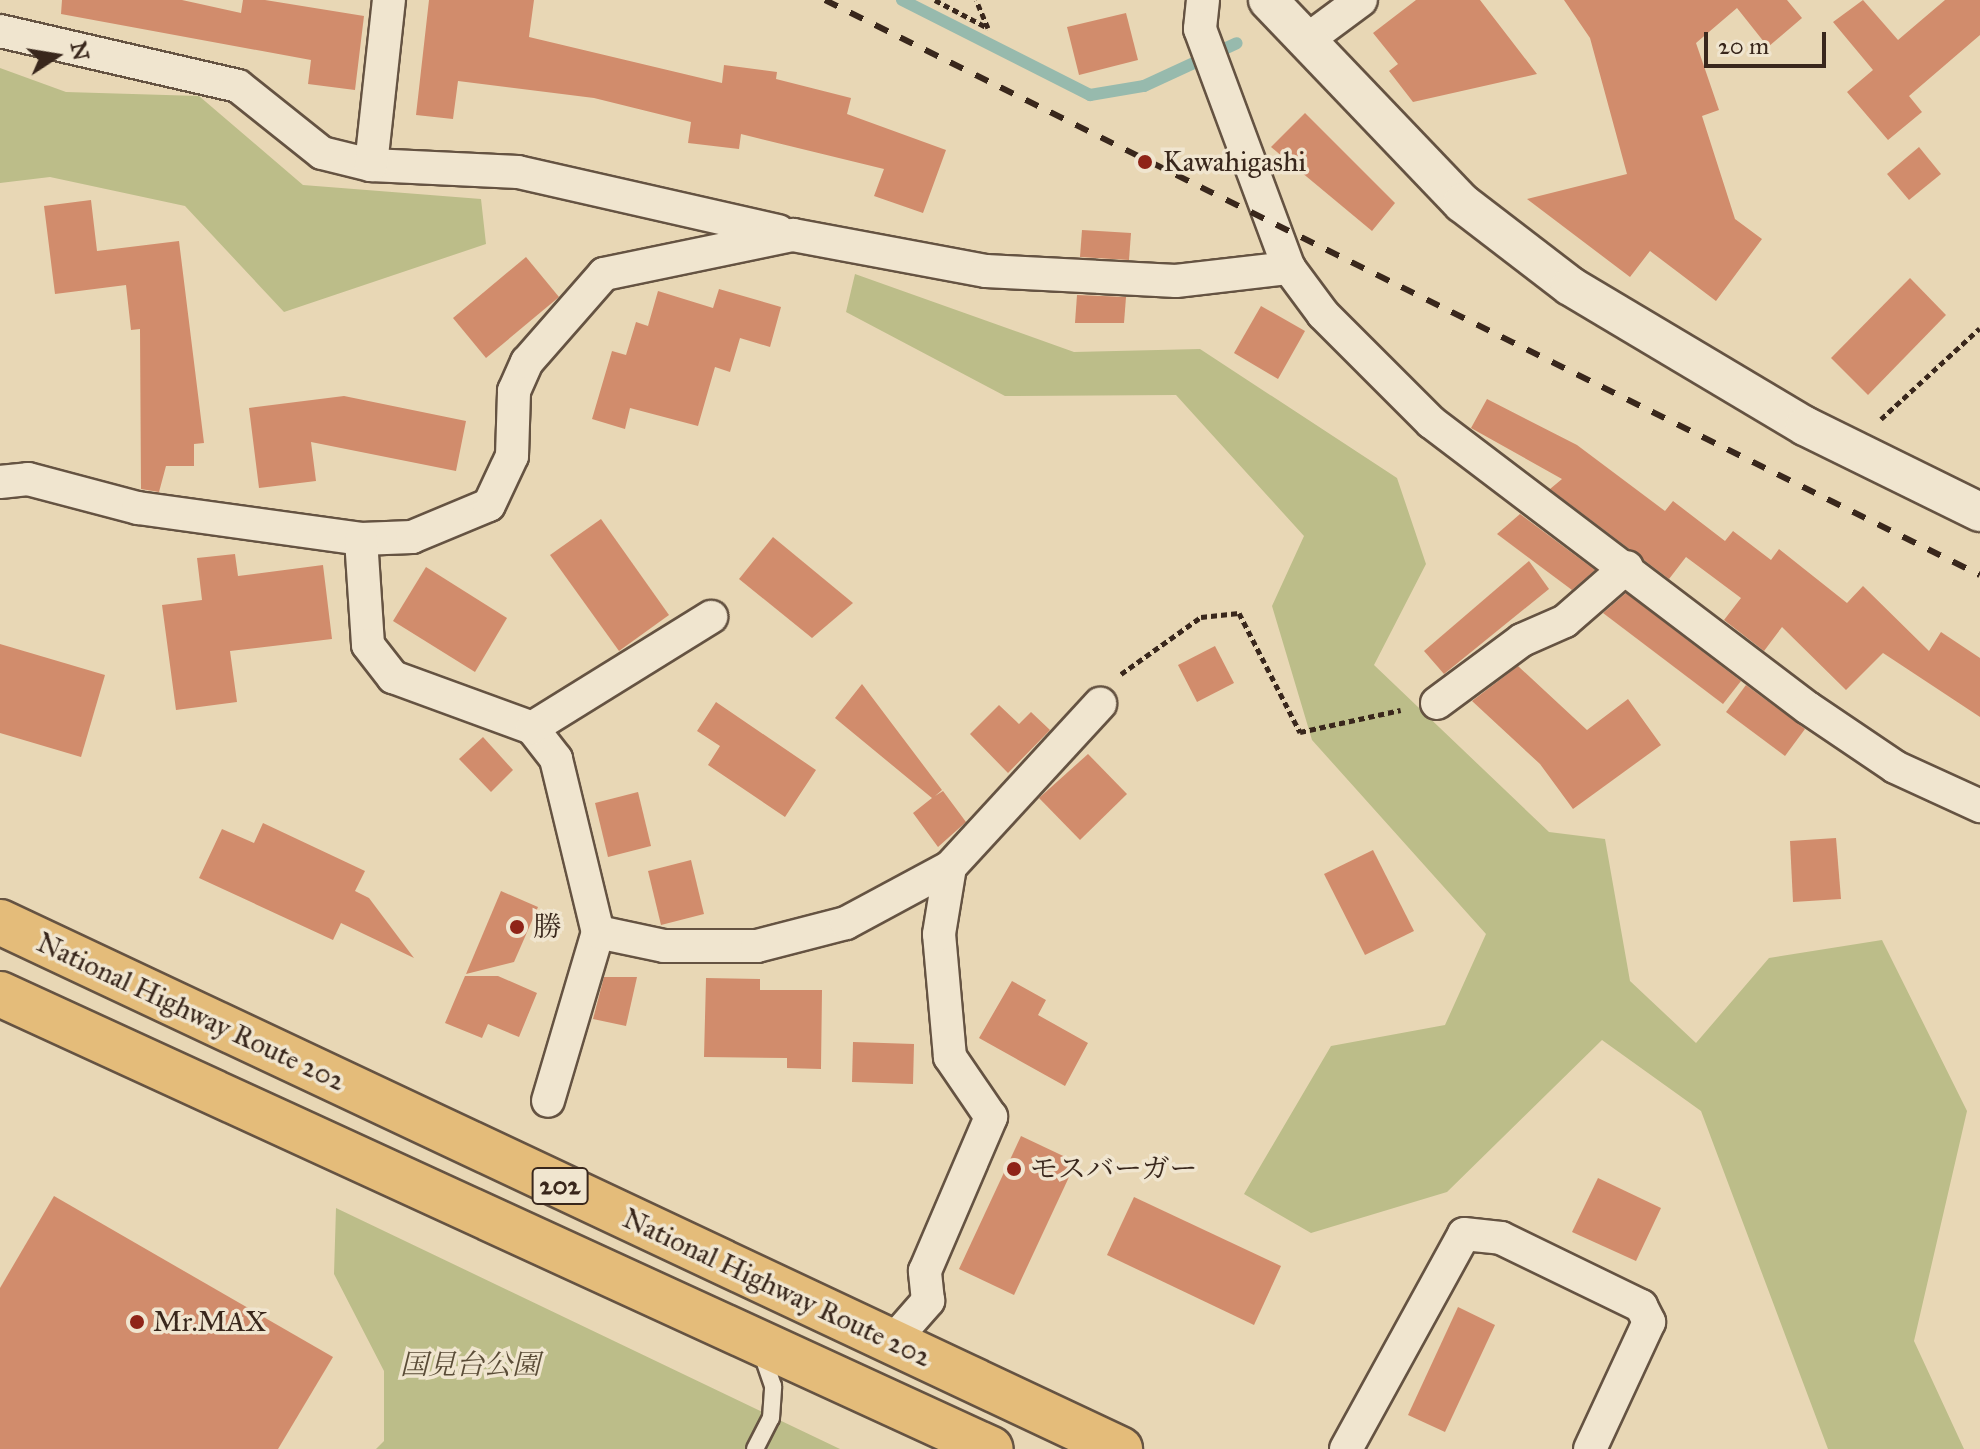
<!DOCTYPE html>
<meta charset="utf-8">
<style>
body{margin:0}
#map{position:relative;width:1980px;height:1449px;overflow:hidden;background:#e8d7b5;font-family:"IM FELL Great Primer","Noto Serif JP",serif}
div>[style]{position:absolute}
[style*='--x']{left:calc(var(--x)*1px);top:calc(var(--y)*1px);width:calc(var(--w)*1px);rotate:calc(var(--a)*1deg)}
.green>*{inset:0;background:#bcbd89}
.stream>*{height:12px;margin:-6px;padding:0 6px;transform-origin:6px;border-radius:6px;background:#97baad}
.building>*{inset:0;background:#d18c6c}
.path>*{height:5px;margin-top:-2.5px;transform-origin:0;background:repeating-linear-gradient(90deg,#39271c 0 6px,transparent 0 10px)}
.roads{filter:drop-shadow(2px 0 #655342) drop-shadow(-2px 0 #655342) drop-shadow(0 2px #655342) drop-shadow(0 -2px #655342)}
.service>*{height:16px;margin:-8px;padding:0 8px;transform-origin:8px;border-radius:8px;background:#f0e5cf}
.minor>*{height:32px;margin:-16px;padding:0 16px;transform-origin:16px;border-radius:16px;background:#f0e5cf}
.tertiary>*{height:38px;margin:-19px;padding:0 19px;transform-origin:19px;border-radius:19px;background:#f0e5cf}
.trunk>*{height:44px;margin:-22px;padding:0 22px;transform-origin:22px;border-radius:22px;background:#e4bc7a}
.rail>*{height:6px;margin-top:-3px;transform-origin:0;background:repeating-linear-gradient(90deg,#39271c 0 14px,transparent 0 28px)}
.dots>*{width:22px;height:22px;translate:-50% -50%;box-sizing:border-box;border:4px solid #f0e5cf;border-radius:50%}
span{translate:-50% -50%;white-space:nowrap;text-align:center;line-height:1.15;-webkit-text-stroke:7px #f0e5cf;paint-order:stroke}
.shield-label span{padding:2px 6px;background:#f0e5cf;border:2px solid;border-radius:6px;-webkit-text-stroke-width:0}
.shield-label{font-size:26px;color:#39271c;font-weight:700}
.poi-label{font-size:28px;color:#39271c}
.left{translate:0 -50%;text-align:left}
.street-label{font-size:28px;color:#39271c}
.park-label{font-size:28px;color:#5a4c37;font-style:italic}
.north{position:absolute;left:16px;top:16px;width:80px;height:80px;-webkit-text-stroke:6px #f0e5cf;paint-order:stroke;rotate:78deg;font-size:22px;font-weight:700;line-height:32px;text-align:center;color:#39271c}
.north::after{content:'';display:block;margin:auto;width:28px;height:36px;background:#39271c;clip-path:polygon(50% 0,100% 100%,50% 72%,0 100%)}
.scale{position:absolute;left:1704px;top:32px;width:122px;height:36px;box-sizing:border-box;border:4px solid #39271c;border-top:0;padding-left:10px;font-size:24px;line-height:28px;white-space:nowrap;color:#39271c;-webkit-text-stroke:6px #f0e5cf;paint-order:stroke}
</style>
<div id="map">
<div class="green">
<i style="clip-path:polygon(0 68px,66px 92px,199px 96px,303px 185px,481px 199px,486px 244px,284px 312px,185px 206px,50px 177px,0 183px)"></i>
<i style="clip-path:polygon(855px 274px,1074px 352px,1200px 349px,1397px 478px,1426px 564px,1374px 665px,1549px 832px,1605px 839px,1630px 981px,1696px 1043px,1769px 958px,1882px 940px,1967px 1111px,1914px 1341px,1964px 1449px,1828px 1449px,1701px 1111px,1602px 1040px,1447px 1192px,1311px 1233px,1244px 1194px,1331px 1046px,1445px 1025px,1486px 934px,1312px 740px,1272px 606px,1304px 536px,1176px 395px,1005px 396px,846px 312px)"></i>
<i style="clip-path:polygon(336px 1208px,840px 1449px,376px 1449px,384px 1441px,384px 1371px,334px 1274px)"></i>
</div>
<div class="stream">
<i style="--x:902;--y:0;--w:211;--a:26.8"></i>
<i style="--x:1090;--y:95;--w:55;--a:-9.5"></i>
<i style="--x:1144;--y:86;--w:102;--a:-24.8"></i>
</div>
<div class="building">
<i style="clip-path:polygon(62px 0,182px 0,241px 13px,243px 0,265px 0,364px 16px,355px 90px,308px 84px,311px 60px,61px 14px)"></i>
<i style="clip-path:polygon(429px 0,534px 0,529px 37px,722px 83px,724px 65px,777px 72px,776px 79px,851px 98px,847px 114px,946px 150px,923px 213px,874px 196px,884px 169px,741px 134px,739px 149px,688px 143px,691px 122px,594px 98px,458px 81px,453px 119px,416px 115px)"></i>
<i style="clip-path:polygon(1416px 0,1480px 0,1537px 74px,1413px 102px,1389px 71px,1398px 64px,1373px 33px)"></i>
<i style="clip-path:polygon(1564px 0,1787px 0,1802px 18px,1768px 47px,1737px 8px,1696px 43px,1719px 110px,1702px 116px,1735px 219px,1762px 239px,1716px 301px,1650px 251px,1630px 277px,1527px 199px,1627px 174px,1590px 38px)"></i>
<i style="clip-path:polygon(1863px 0,1898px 40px,1945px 0,1980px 0,1980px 35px,1909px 96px,1922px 112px,1888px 140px,1847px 92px,1873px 70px,1833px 22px)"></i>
<i style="clip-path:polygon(1126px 13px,1138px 60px,1079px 75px,1067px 27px)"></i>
<i style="clip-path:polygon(1305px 113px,1395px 203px,1372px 231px,1271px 147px)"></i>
<i style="clip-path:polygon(1919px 147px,1941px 174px,1909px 200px,1887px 174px)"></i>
<i style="clip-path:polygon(91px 200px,97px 251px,179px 241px,204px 443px,194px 444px,194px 466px,166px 466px,159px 492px,141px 489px,140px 329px,131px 330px,126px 285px,55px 294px,44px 206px)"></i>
<i style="clip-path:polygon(1082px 230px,1131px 233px,1129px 260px,1080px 257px)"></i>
<i style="clip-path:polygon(526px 257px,559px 297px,486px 358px,453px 318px)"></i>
<i style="clip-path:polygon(1910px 278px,1946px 315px,1868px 395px,1831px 358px)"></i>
<i style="clip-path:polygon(719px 289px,781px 307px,770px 347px,740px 338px,730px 372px,715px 367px,698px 426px,630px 408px,625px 429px,592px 419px,612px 351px,626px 355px,636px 322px,648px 326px,658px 291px,713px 308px)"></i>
<i style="clip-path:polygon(1077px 295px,1126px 297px,1124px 323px,1075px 323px)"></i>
<i style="clip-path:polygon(1261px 306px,1305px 331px,1278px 379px,1234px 353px)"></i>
<i style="clip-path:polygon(344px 396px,466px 421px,456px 471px,311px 442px,316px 481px,259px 488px,249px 408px)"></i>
<i style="clip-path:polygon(1487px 399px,1577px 445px,1665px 511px,1673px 501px,1725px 541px,1733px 531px,1771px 560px,1779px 549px,1847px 603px,1863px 586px,1929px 651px,1941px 632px,1980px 658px,1980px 717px,1883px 653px,1846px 690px,1782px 627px,1764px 651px,1724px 620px,1741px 598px,1686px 557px,1669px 579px,1550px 489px,1562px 479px,1471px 428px)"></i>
<i style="clip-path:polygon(1520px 514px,1595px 570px,1572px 590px,1497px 534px)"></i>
<i style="clip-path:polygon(601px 519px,669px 615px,619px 651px,550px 555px)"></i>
<i style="clip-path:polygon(773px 537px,853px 603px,812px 638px,739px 579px)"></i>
<i style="clip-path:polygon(235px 554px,238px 576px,323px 565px,332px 639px,230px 651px,237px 702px,176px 710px,162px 605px,202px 600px,197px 558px)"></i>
<i style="clip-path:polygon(1529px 561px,1549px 589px,1444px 674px,1424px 651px)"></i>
<i style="clip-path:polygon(426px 567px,507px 618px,475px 672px,393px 621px)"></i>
<i style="clip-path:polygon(1626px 593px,1741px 681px,1723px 704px,1603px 613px)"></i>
<i style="clip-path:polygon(0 644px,105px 675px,81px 757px,0 733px)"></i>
<i style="clip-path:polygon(1215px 646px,1234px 683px,1197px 702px,1178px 665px)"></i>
<i style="clip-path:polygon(1518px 666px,1587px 730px,1628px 699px,1661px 745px,1573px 809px,1540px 764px,1472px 701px)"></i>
<i style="clip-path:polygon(862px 684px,942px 790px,935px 796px,943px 791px,966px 822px,938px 847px,913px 813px,932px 798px,835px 718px)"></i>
<i style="clip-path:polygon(1746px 685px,1805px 729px,1785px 756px,1726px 712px)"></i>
<i style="clip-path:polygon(716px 702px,816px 770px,785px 817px,708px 765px,720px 746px,697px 731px)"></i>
<i style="clip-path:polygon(999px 705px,1019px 724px,1031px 712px,1050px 730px,1008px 773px,970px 734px)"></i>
<i style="clip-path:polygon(483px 737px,513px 770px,491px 792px,459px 759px)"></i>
<i style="clip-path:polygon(1088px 754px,1127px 794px,1080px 840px,1039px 798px)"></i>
<i style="clip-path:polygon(638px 792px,651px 846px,608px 857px,595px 803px)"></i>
<i style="clip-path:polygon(263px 823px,365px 871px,355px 891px,369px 898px,414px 958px,341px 923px,333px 940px,199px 878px,222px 829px,254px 843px)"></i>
<i style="clip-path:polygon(1836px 838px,1841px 899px,1793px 902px,1790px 841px)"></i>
<i style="clip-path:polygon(1373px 850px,1414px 931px,1365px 955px,1324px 874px)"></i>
<i style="clip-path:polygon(691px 860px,704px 914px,661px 925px,648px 871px)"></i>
<i style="clip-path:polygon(501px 891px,538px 907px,514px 962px,466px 974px)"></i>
<i style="clip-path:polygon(465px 976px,498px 976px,537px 993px,519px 1037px,488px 1024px,482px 1038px,445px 1023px)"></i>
<i style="clip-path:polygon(604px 977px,637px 977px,626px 1026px,593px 1019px)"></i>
<i style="clip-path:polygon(706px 978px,760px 979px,760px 990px,822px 990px,821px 1069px,787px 1068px,787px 1058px,704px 1057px)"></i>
<i style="clip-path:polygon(1012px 981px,1046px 1000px,1038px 1015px,1088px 1043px,1065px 1086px,979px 1038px)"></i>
<i style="clip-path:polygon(853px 1042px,914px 1044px,913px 1084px,852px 1082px)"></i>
<i style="clip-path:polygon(1021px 1136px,1076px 1162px,1014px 1295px,959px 1269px)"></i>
<i style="clip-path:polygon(1598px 1178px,1661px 1208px,1636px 1261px,1572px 1232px)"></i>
<i style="clip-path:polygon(54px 1196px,333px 1357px,278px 1449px,0 1449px,0 1288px)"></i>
<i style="clip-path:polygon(1134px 1197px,1281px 1266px,1254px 1325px,1107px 1255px)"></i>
<i style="clip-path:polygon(1458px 1307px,1495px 1325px,1445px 1432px,1408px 1415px)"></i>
</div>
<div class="path">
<i style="--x:935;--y:0;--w:60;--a:27.8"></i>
<i style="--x:988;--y:28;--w:30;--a:-113"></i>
<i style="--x:1881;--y:419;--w:134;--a:-42.6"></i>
<i style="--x:1121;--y:674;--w:98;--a:-35.5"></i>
<i style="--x:1201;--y:617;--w:38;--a:-6"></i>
<i style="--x:1239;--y:613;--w:134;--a:62.9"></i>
<i style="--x:1300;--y:732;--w:103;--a:-12.3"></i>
</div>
<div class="roads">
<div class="service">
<i style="--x:755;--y:1449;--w:35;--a:-63"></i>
<i style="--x:771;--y:1418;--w:32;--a:-86"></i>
<i style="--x:773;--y:1386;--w:37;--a:-109"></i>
</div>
<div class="minor">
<i style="--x:1203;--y:0;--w:29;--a:96"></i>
<i style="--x:1200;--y:29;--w:255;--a:69.6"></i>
<i style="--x:1289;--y:268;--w:57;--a:53.5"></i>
<i style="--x:1323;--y:314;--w:153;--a:45"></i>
<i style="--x:1431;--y:422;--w:473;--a:37.2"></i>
<i style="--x:1808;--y:708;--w:105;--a:34.1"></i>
<i style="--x:1895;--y:767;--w:94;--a:24.6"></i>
<i style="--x:0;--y:31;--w:244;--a:13"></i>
<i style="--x:238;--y:86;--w:107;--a:38.6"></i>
<i style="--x:322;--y:153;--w:50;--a:13.8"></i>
<i style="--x:371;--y:165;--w:147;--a:2.7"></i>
<i style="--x:518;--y:172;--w:267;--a:12.8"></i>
<i style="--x:1307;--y:40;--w:67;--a:-36.5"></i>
<i style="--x:371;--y:165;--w:166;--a:-83.8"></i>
<i style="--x:0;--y:482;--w:28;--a:-6"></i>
<i style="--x:28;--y:479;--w:114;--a:14.8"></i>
<i style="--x:138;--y:508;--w:225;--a:7.9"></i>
<i style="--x:361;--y:539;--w:51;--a:-2.2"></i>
<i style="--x:412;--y:537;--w:83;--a:-22.6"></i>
<i style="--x:489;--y:505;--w:54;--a:-64.9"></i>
<i style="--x:512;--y:456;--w:65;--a:-88.2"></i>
<i style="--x:514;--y:391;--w:32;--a:-66"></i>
<i style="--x:527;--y:362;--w:117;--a:-48.8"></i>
<i style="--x:604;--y:274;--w:193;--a:-11.7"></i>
<i style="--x:793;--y:235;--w:196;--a:10.6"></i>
<i style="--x:986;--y:271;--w:190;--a:3"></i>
<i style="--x:1176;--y:281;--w:114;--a:-6.6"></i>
<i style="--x:361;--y:539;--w:106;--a:86.2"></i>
<i style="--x:368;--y:645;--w:41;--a:52"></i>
<i style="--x:393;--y:677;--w:148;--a:20.1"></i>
<i style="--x:532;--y:728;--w:39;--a:52"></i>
<i style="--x:556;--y:759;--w:178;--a:76.4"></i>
<i style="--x:598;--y:932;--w:176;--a:106.5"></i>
<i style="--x:1437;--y:703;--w:106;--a:-36.5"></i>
<i style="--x:1522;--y:640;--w:47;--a:-23.8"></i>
<i style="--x:1565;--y:621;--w:82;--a:-41.1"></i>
<i style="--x:532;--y:728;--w:211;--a:-31.8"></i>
<i style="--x:598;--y:932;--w:67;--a:12"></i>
<i style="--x:664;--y:946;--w:93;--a:0"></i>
<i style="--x:757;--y:946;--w:92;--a:-14.5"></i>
<i style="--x:846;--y:923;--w:118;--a:-28.3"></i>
<i style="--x:950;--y:867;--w:222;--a:-47.4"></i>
<i style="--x:892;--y:1342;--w:55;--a:-48.7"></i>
<i style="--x:928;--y:1301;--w:30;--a:-96"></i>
<i style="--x:925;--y:1271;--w:168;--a:-66.8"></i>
<i style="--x:991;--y:1117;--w:73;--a:-124.3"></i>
<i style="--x:950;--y:1057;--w:123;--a:-95.1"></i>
<i style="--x:939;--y:934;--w:68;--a:-80.7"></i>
<i style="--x:1346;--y:1449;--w:245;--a:-61.2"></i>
<i style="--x:1464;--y:1234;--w:37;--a:6"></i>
<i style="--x:1501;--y:1238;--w:156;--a:25.9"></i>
<i style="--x:1641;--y:1306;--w:18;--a:63"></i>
<i style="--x:1649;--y:1322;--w:140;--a:114.9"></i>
</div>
<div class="tertiary">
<i style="--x:1268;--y:0;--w:281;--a:46.3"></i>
<i style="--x:1462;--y:203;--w:136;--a:37.5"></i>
<i style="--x:1570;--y:286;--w:274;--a:30.8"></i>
<i style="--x:1805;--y:426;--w:195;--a:26.2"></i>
</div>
<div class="trunk">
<i style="--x:0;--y:922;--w:1238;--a:25.2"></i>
<i style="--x:0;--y:994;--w:1090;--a:24.66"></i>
</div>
</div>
<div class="rail">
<i style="--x:825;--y:0;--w:1290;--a:26.47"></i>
</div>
<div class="dots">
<i style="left:1145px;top:162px;background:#8f2418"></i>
<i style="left:517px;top:927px;background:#8f2418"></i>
<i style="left:1014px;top:1169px;background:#8f2418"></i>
<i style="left:137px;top:1322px;background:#8f2418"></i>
</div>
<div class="shield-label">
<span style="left:560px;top:1186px">202</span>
</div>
<div class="poi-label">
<span class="left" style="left:1163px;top:162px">Kawahigashi</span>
<span class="left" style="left:533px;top:927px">勝</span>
<span class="left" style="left:1030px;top:1169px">モスバーガー</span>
<span class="left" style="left:153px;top:1322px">Mr.MAX</span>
</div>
<div class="street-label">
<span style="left:191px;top:1012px;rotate:25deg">National Highway Route 202</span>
<span style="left:777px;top:1288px;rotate:25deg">National Highway Route 202</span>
</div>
<div class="park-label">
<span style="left:470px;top:1365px">国見台公園</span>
</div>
<div class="north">N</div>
<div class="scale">20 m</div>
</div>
